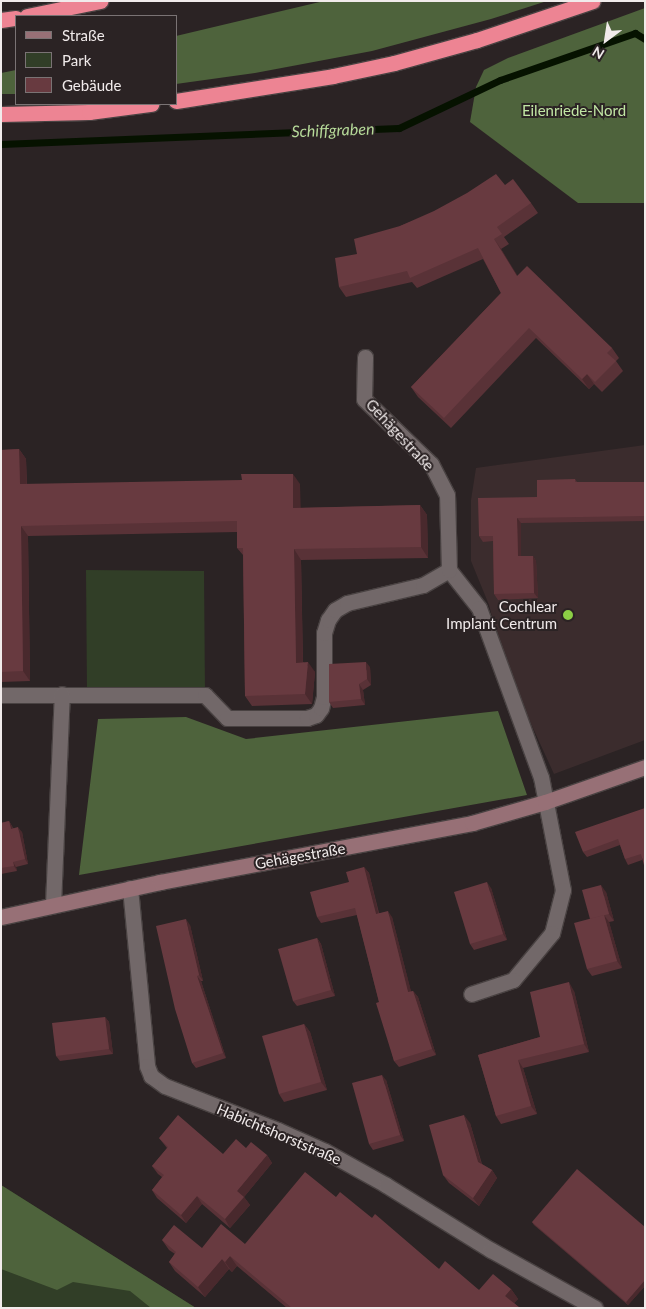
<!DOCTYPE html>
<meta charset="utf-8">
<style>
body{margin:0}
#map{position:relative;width:646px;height:1309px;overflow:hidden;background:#2b2324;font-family:Lato,sans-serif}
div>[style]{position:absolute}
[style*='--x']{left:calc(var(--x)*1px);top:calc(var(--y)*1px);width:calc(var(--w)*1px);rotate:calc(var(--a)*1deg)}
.built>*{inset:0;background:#3b2c2d}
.green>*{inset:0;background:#313e27}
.forest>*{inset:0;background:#4e633c}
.stream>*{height:7px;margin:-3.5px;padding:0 3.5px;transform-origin:3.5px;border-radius:3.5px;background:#061200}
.roads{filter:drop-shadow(1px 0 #494242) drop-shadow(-1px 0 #494242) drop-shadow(0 1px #494242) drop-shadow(0 -1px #494242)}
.street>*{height:15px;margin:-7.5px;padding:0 7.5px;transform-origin:7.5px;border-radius:7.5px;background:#726869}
.secondary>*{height:15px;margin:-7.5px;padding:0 7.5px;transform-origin:7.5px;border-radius:7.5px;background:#977076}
.highway>*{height:15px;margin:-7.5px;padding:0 7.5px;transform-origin:7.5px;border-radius:7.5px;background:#ed8493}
.wall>*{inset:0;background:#593237}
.shaded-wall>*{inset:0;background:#49292d}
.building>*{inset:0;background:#683a40}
.dots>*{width:14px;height:14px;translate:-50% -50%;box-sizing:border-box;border:2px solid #2b2324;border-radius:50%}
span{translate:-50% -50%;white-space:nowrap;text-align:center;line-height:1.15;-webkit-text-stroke:4px #2b2324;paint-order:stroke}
.park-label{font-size:15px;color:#c1e6a4}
.street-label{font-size:15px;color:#f1ebeb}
.poi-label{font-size:15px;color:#f1ebeb}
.right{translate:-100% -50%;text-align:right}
.water-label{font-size:16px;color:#b6da99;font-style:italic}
.frame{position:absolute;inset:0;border:2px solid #f1ebeb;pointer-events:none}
.legend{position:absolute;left:15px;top:15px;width:162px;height:90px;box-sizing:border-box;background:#2b2324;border:1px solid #7a7374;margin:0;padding:6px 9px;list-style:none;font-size:15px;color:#f1ebeb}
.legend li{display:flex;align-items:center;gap:10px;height:25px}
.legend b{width:25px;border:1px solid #7a7374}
.north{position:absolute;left:581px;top:15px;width:50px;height:50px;-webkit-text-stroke:4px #2b2324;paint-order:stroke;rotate:211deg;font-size:14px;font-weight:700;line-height:20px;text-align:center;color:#f1ebeb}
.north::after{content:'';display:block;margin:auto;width:18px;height:22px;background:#f1ebeb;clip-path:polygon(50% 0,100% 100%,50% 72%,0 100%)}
</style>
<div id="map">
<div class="built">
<i style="clip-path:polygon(645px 445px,645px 740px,554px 774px,506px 669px,489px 605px,471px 561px,471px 500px,476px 468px)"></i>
</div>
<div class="green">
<i style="clip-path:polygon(86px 570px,204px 571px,205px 695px,87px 694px)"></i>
<i style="clip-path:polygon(1px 1185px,196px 1308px,1px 1308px)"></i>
</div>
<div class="forest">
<i style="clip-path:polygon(324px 1px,547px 1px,491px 19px,372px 51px,255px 73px,176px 84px,176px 36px)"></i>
<i style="clip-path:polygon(645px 8px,645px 203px,578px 203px,470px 122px,476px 87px,484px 70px,508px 58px)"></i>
<i style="clip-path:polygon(16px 70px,16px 94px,1px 94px,1px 73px)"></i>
<i style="clip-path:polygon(498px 711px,527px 795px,79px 875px,98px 719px,186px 717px,246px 739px)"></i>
<i style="clip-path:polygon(1px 1185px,196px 1308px,151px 1308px,130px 1291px,73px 1282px,57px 1290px,1px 1269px)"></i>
</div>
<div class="stream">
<i style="--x:1;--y:144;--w:398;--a:-2.3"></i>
<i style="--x:399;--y:128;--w:112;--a:-25.4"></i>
<i style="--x:500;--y:80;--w:143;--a:-19.2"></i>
<i style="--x:635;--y:33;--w:12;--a:31"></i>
</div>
<div class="roads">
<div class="street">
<i style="--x:449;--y:570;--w:48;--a:51.7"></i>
<i style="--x:479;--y:608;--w:180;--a:69.9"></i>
<i style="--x:541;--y:777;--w:115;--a:79"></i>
<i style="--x:563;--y:890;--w:44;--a:104.3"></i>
<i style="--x:552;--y:933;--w:61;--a:129.7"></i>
<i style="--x:513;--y:980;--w:44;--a:161.6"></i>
<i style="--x:1;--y:695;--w:204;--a:0"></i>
<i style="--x:205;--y:695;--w:32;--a:46"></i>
<i style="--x:227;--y:718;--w:80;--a:0"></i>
<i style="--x:307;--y:718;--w:9;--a:-18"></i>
<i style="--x:316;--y:715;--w:9;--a:-54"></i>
<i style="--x:321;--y:708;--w:11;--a:-75"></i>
<i style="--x:324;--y:697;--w:64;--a:-90"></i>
<i style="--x:324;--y:633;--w:14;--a:-73"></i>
<i style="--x:328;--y:620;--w:12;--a:-55"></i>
<i style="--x:335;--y:610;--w:14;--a:-30"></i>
<i style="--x:347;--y:603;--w:78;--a:-13.3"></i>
<i style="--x:423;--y:585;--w:30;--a:-30"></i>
<i style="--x:449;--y:570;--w:75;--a:-91.5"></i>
<i style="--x:447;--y:495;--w:35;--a:-117"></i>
<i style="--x:431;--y:464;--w:93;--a:-135.9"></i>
<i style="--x:364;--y:399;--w:42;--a:-88.6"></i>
<i style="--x:130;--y:888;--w:179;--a:84.5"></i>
<i style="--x:147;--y:1066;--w:11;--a:68"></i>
<i style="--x:151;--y:1076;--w:17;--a:36"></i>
<i style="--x:165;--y:1086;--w:121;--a:21.3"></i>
<i style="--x:278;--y:1130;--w:51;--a:24.1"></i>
<i style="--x:325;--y:1151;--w:70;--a:29.1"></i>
<i style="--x:386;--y:1185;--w:123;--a:31.8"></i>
<i style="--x:491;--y:1250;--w:119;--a:29.1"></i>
<i style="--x:53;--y:905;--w:211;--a:-87.6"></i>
</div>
<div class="secondary">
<i style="--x:1;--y:917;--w:163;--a:-12.4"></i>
<i style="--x:160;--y:882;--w:318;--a:-10.7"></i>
<i style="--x:472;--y:823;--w:76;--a:-16"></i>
<i style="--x:545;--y:802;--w:106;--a:-19.3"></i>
</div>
<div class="highway">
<i style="--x:27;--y:16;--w:75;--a:-11.6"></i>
<i style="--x:1;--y:20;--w:15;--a:-8"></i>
<i style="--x:176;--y:101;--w:159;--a:-9"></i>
<i style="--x:333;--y:76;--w:62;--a:-12"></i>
<i style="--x:394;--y:63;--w:86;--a:-15.5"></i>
<i style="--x:477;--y:40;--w:122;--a:-18.6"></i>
<i style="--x:1;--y:114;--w:88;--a:-1.3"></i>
<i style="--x:89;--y:112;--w:63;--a:-7.4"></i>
</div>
</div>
<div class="wall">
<i style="clip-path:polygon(505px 185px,531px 203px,538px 213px,504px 237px,509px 244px,501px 249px,517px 276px,612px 348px,619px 358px,616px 361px,623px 371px,602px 392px,594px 384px,589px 389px,536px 338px,451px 428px,418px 397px,411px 387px,501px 293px,483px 259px,417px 288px,412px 282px,346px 297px,339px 287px,357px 254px,400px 226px)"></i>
<i style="clip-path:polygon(19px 449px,26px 459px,27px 484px,300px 484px,300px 508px,420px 505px,427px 515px,428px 558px,301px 560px,303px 662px,315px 672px,312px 704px,252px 706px,245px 696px,243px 555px,237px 548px,237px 532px,28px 536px,30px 681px,1px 682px,1px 450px)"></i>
<i style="clip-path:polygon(575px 479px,577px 482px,645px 482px,645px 521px,521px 523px,521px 556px,533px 556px,536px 561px,538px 598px,498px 600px,494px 594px,493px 541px,483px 542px,479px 536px,537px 497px)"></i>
<i style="clip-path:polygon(370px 667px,371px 685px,363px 690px,365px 705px,333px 708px,329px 702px)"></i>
<i style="clip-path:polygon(645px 808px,642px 860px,628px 865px,625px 859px,620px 845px,587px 857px,583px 852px)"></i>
<i style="clip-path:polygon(9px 821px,12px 826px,13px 828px,22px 832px,28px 864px,16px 867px,17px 871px,1px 874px,1px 823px)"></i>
<i style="clip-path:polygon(364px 867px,369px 873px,379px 913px,392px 917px,411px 992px,413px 991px,418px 997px,436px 1055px,399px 1067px,394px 1061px,379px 1002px,357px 915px,321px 923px,317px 917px,349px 882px)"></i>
<i style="clip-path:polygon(491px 888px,507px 940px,474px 950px,470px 944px)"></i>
<i style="clip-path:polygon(606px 892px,614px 921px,609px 922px,622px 968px,592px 976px,587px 969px,590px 919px)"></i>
<i style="clip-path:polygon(190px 925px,203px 981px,201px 981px,226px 1058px,196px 1068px,192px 1063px)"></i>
<i style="clip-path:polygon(317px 938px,321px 944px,335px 996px,297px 1006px,293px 1001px)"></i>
<i style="clip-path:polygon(574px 991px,589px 1052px,523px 1068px,537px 1114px,501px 1124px,496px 1116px,478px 1055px,540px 1037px)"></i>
<i style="clip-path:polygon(105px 1017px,109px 1022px,113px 1054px,60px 1061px,56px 1056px)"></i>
<i style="clip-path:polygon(304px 1024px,310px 1032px,327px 1090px,284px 1102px,279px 1094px)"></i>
<i style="clip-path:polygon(386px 1080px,404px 1141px,373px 1150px,369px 1144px)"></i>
<i style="clip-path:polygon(470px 1123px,482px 1164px,492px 1170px,497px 1178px,479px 1206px,449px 1183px,443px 1175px)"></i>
<i style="clip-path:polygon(159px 1138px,223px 1154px,246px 1148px,267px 1155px,272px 1163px,244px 1197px,250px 1205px,230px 1228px,202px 1204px,186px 1223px,157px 1198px,152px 1190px,162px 1177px,158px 1174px,152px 1166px,167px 1148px)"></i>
<i style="clip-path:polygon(336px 1197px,372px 1218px,439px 1269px,479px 1290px,511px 1289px,518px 1299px,514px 1303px,520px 1308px,287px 1308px,237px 1266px,232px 1272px,229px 1269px,205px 1297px,175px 1271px,169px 1262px,175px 1254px,169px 1250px,162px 1240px,202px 1248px,245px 1244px)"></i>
<i style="clip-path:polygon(532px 1222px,645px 1227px,645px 1286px,628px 1305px,534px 1225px)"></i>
</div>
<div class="shaded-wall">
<i style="clip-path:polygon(494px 239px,501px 249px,524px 286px,517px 276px)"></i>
<i style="clip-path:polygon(587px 374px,594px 384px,589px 389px,582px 379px)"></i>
<i style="clip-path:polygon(19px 449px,26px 459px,27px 494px,20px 484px)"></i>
<i style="clip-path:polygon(293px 474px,300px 484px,301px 518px,293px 508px)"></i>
<i style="clip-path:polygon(420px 505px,427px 515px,428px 558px,421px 547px)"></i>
<i style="clip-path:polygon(517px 518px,521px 523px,521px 562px,518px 556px)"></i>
<i style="clip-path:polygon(21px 526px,28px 536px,30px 681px,23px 671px)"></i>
<i style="clip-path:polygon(294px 549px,301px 560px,303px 673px,296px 663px)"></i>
<i style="clip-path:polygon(533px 556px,536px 561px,538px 598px,534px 593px)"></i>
<i style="clip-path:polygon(308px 662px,315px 672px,312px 704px,305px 694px)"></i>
<i style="clip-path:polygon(366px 662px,370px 667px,371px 685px,367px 679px)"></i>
<i style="clip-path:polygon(359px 684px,363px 690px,365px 705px,361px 699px)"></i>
<i style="clip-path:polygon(9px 821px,12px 826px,14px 834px,11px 829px)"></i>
<i style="clip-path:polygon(18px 827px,22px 832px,28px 864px,25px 859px)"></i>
<i style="clip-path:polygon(13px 862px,16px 867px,17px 871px,14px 866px)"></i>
<i style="clip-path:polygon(364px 867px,369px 873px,380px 920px,376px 914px)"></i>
<i style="clip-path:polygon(487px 882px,491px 888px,507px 940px,503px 934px)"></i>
<i style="clip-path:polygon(601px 885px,606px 892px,614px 921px,609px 914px)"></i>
<i style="clip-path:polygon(388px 911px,392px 917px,413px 999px,408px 992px)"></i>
<i style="clip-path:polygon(604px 915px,609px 922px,622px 968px,617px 961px)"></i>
<i style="clip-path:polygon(186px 919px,190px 925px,203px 981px,199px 975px)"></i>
<i style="clip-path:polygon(317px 938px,321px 944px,335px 996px,331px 990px)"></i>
<i style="clip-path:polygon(197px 976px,201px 981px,226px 1058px,223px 1053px)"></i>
<i style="clip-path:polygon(569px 982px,574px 991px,589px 1052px,584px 1044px)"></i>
<i style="clip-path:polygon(413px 991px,418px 997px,436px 1055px,432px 1049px)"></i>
<i style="clip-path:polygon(105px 1017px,109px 1022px,113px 1054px,109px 1049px)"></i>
<i style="clip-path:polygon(304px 1024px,310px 1032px,327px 1090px,321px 1082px)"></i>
<i style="clip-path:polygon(518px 1060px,523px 1068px,537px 1114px,531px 1106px)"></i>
<i style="clip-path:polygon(382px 1075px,386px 1080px,404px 1141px,400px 1135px)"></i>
<i style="clip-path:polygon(464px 1115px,470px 1123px,483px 1170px,478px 1162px)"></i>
<i style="clip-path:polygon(267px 1155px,272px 1163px,244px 1197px,250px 1205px,230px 1228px,225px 1219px,237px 1191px)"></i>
<i style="clip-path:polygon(492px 1170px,497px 1178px,479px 1206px,473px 1198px)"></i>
<i style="clip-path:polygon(197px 1196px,202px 1204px,186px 1223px,181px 1215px)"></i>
<i style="clip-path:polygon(230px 1256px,237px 1266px,232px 1272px,225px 1262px)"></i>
<i style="clip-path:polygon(222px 1259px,229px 1269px,205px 1297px,198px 1287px)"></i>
<i style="clip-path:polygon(645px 1280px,645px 1286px,628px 1305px,626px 1302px)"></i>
<i style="clip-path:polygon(511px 1289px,518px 1299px,512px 1305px,505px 1296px)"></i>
</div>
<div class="building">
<i style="clip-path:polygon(496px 174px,505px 185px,513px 179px,531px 203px,497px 227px,502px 234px,494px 239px,517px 276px,527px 266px,612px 348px,607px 353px,616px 361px,595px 382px,587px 374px,582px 379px,529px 328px,444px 418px,411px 387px,501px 293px,478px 248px,410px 278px,407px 271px,339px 287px,335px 258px,357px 254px,354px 239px,400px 226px,434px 211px,467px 193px)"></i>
<i style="clip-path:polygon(19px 449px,20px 484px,242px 480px,241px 474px,293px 474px,293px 508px,420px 505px,421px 547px,294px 549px,296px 663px,308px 662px,305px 694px,245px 696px,243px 548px,237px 548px,237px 521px,21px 526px,23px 671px,1px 672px,1px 450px)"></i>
<i style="clip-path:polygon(575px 479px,575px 482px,645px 482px,645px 516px,517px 518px,518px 556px,533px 556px,534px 593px,494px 594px,493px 536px,479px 536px,478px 498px,537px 497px,537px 480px)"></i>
<i style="clip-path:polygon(366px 662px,367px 679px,359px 684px,361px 699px,329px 702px,329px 664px)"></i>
<i style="clip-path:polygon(645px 808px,645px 869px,641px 854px,625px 859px,618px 839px,583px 852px,575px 832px)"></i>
<i style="clip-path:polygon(9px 821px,11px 829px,18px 827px,25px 859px,13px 862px,14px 866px,1px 868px,1px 823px)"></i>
<i style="clip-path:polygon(364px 867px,376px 914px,388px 911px,408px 992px,413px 991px,432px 1049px,394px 1061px,376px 1003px,379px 1002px,355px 908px,317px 917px,310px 892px,349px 882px,346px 872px)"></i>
<i style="clip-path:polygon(487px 882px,503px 934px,470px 944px,454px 892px)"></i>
<i style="clip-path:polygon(601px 885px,609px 914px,590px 919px,582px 890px)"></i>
<i style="clip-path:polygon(604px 915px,617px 961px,587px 969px,574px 923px)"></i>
<i style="clip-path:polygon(186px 919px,199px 975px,197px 976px,223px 1053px,192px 1063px,175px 1009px,156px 926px)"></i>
<i style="clip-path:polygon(317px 938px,331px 990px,293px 1001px,278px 949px)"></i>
<i style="clip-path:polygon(569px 982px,584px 1044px,518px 1060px,531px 1106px,496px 1116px,478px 1055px,540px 1037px,530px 992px)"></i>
<i style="clip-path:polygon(105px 1017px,109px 1049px,56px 1056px,52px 1023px)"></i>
<i style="clip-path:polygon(304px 1024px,321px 1082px,279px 1094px,262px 1036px)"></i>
<i style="clip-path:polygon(382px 1075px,400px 1135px,369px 1144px,352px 1083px)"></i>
<i style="clip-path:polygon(178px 1115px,223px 1154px,236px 1139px,246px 1148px,251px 1142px,267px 1155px,237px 1191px,244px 1197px,225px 1219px,197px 1196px,181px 1215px,152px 1190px,164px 1175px,152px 1166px,168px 1147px,159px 1138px)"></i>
<i style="clip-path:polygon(464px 1115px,478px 1162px,492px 1170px,473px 1198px,443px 1175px,429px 1125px)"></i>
<i style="clip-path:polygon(577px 1169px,645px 1227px,645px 1280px,626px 1302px,532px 1222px)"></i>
<i style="clip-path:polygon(305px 1172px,336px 1197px,340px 1192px,372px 1218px,375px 1214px,439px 1269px,445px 1261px,479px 1290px,493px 1274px,511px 1289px,505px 1296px,520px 1308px,292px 1308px,230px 1256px,225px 1262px,222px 1259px,198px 1287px,169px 1262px,176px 1252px,162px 1240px,174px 1225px,202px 1248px,221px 1224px,245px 1244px)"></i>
</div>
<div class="dots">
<i style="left:568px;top:615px;background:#8cce45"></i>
</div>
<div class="park-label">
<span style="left:574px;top:111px">Eilenriede-Nord</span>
</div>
<div class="street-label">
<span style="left:400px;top:435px;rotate:47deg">Gehägestraße</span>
<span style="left:300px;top:856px;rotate:-10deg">Gehägestraße</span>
<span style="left:279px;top:1134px;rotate:23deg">Habichtshorststraße</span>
</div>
<div class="poi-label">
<span class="right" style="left:557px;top:615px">Cochlear<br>Implant Centrum</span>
</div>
<div class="water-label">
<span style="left:333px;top:130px;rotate:-2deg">Schiffgraben</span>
</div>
<div class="frame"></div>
<ul class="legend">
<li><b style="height:6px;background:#977076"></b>Straße</li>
<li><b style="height:14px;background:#313e27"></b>Park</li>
<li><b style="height:14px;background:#683a40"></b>Gebäude</li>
</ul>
<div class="north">N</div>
</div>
